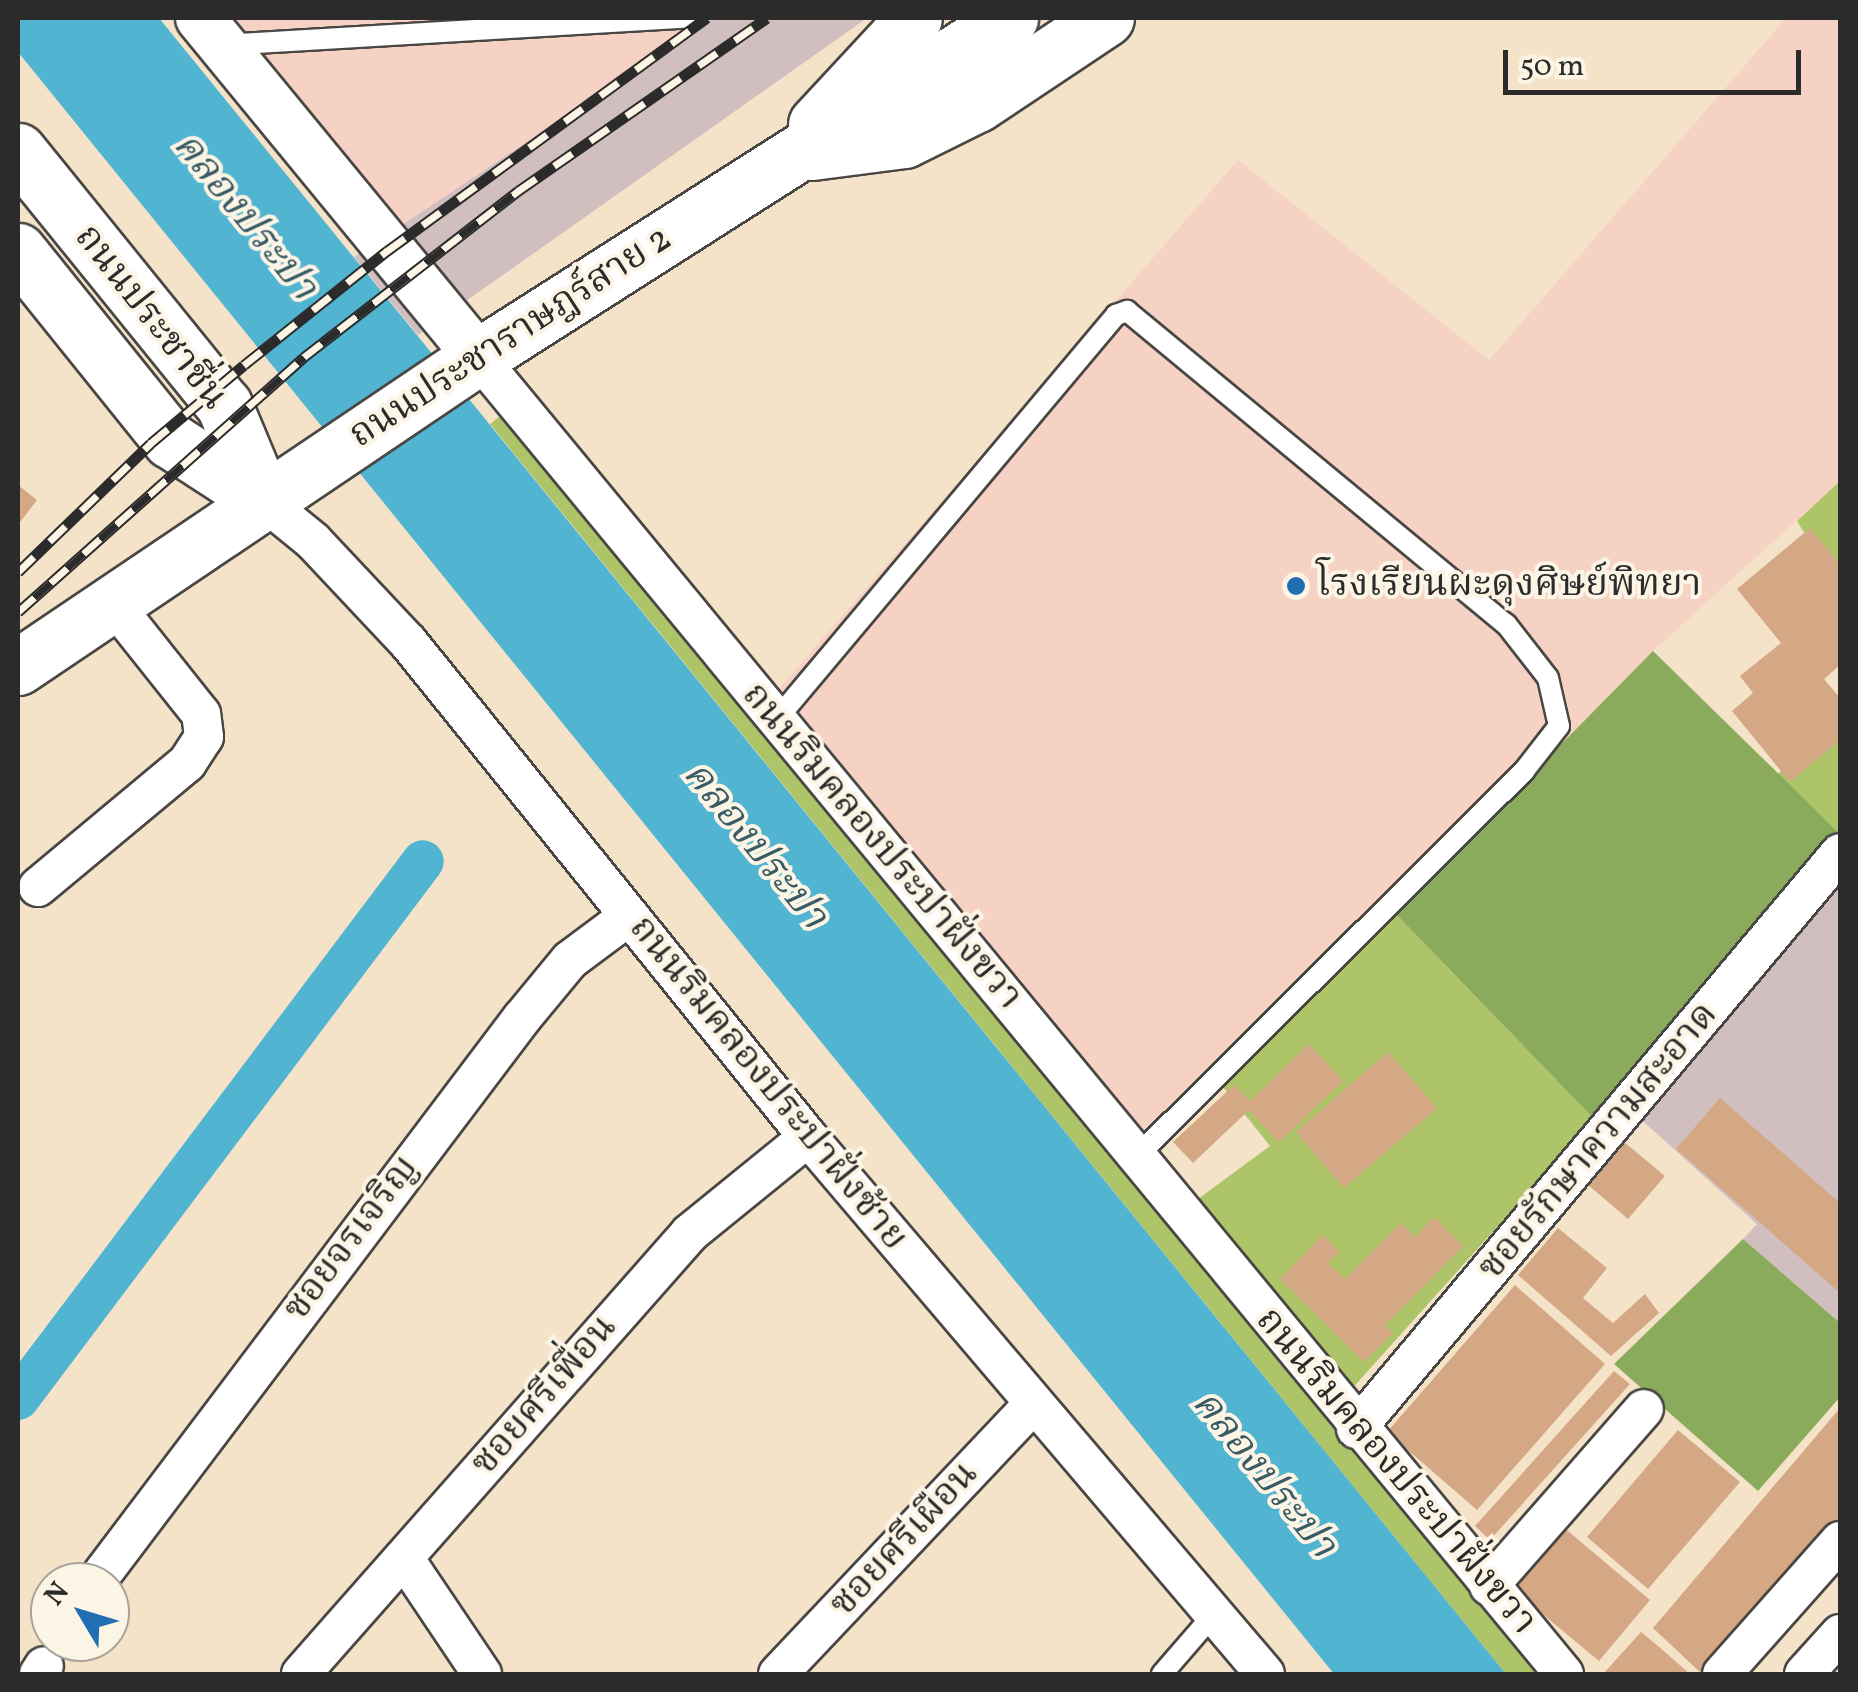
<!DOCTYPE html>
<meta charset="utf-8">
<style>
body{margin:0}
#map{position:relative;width:1858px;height:1692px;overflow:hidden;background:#f5e3c9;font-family:Vollkorn,"Noto Serif Thai",serif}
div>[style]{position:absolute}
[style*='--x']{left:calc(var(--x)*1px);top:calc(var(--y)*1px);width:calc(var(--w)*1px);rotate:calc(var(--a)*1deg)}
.built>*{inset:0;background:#f6d2c5}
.industrial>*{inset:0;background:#d1bfbf}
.green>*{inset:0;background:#adc468}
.forest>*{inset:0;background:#8aaa5c}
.water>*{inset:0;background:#51b4d0}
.canal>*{height:42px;margin:-21px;padding:0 21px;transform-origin:21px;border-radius:21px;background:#51b4d0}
.building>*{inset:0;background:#d4a885}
.roads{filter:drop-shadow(2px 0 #494743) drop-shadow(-2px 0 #494743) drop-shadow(0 2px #494743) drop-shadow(0 -2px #494743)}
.service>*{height:20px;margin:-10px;padding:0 10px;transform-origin:10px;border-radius:10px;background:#fff}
.minor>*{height:38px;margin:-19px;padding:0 19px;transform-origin:19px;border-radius:19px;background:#fff}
.tertiary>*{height:48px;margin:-24px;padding:0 24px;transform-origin:24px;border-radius:24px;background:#fff}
.secondary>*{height:55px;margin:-27.5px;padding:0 27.5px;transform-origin:27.5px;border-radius:27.5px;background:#fff}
.rail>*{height:11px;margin-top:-5.5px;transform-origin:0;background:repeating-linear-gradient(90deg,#fcf5e5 0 22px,#2b2b2b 0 44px);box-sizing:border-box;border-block:2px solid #2b2b2b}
.dots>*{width:28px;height:28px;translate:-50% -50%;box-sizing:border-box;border:5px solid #fcf5e5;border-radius:50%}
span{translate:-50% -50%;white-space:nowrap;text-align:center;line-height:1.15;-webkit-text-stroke:8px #fcf5e5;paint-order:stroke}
.street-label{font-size:38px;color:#2b2b2b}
.poi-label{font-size:38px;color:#2b2b2b}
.left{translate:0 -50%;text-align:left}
.water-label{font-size:40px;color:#385b65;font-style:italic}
.frame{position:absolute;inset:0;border:20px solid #2b2b2b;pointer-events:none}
.north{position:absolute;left:30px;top:1562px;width:100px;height:100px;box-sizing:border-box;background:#fcf5e5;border:2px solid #a8a49b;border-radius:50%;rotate:308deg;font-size:28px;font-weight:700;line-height:40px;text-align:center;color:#2b2b2b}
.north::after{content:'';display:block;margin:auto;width:35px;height:45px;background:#1f6fb2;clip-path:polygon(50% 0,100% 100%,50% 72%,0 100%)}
.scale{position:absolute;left:1503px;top:50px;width:298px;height:45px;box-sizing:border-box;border:5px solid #2b2b2b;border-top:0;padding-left:12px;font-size:30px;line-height:35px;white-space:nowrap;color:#2b2b2b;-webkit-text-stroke:8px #fcf5e5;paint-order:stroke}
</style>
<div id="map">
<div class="built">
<i style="clip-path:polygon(225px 18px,723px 18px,394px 230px)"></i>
<i style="clip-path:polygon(1786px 18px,1840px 18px,1840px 481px,1653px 651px,1156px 1155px,776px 692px,1238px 160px,1489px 360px)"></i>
</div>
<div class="industrial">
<i style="clip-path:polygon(713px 18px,867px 18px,418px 335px,354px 257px)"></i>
<i style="clip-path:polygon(1840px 868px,1840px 1323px,1743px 1239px,1757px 1224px,1636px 1115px)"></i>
</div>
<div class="green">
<i style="clip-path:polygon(504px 413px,1454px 1567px,1539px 1674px,1506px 1674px,490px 424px)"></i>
<i style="clip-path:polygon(1840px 481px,1840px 592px,1797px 521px)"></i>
<i style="clip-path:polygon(1840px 707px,1840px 831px,1839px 833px,1778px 774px)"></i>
<i style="clip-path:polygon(1395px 913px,1594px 1119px,1349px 1392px,1194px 1202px,1270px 1146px,1223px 1087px)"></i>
</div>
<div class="forest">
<i style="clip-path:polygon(1653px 651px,1839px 833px,1594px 1119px,1395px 913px)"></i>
<i style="clip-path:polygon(1743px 1239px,1840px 1323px,1840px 1397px,1758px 1491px,1614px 1364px)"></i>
</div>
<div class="water">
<i style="clip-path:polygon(18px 18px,159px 18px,1506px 1674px,1334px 1674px,18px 52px)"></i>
</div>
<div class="canal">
<i style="--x:18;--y:1399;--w:673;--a:-53.03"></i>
</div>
<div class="building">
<i style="clip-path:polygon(18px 485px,37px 500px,18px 525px)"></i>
<i style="clip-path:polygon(1810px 528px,1840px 564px,1840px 665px,1824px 679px,1840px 698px,1840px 740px,1790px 782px,1732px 711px,1753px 693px,1740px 676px,1781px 643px,1737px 589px)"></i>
<i style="clip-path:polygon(1309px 1044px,1343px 1081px,1279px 1142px,1249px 1110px,1193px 1163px,1173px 1142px,1234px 1085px,1250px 1101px)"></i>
<i style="clip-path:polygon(1388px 1052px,1437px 1108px,1344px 1188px,1296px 1132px)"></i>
<i style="clip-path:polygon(1720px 1098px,1840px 1203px,1840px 1293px,1676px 1149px)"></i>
<i style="clip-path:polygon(1624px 1142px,1665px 1176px,1628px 1219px,1588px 1185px)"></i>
<i style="clip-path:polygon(1434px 1217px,1463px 1246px,1385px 1325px,1393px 1333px,1364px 1362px,1280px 1279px,1323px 1235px,1339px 1252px,1328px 1263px,1345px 1279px,1401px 1223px,1415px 1237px)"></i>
<i style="clip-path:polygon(1558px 1228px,1607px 1268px,1583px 1298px,1613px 1323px,1645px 1294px,1659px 1313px,1611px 1356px,1518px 1275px)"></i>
<i style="clip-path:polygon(1515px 1285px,1605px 1364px,1477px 1510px,1387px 1432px)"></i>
<i style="clip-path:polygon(1614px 1371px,1630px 1384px,1490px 1540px,1475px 1526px)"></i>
<i style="clip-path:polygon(1840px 1408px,1840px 1524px,1702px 1674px,1653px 1628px)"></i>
<i style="clip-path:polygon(1678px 1430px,1740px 1482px,1648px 1589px,1587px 1537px)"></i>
<i style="clip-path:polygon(1562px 1526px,1650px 1600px,1599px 1661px,1511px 1588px)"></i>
<i style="clip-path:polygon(1641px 1632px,1658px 1646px,1690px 1674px,1603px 1674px)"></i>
</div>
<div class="roads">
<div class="service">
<i style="--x:224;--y:45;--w:462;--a:-3.4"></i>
<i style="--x:776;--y:720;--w:529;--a:-49.99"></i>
<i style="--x:1116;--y:315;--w:12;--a:-20"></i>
<i style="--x:1127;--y:311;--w:492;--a:39.6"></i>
<i style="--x:1506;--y:624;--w:68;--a:52.1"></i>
<i style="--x:1548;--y:678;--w:49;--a:77.1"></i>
<i style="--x:1559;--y:726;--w:57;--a:127.9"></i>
<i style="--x:1524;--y:771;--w:547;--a:135.15"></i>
<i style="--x:1162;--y:1674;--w:79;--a:-49.1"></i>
</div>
<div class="minor">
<i style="--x:478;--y:357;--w:1707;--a:50.49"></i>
<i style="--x:264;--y:501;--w:63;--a:39.2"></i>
<i style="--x:313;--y:541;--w:139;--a:46.8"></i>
<i style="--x:408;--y:642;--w:636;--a:51.06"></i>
<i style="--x:808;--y:1137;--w:705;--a:49.6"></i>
<i style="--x:38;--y:887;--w:194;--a:-39.8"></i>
<i style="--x:187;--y:763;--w:31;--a:-57"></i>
<i style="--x:204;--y:737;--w:23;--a:-97"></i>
<i style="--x:201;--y:714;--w:144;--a:-128.5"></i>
<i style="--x:1356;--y:1429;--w:752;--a:-49.96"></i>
<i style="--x:404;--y:1558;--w:140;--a:56.1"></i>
<i style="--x:96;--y:1582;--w:707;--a:-52.94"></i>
<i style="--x:522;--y:1018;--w:75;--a:-50.4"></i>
<i style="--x:570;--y:960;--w:74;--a:-36.7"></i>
<i style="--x:1489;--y:1586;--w:235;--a:-48.8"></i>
<i style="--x:39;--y:1674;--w:9;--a:-58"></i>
<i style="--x:301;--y:1674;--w:588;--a:-48.58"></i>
<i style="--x:690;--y:1233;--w:152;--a:-39.1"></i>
<i style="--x:778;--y:1674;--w:370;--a:-46.6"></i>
<i style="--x:1722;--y:1674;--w:178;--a:-48.4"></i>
<i style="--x:1804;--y:1674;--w:54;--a:-48"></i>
</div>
<div class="tertiary">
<i style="--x:200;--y:18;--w:438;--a:50.6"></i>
</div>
<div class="secondary">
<i style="--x:816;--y:124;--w:144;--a:-47.2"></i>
<i style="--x:18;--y:151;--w:327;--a:51"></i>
<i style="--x:224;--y:405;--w:104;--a:67.4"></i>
<i style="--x:812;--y:152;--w:93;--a:-7.4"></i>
<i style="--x:904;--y:140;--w:81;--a:-26.3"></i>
<i style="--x:977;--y:104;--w:155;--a:-33.7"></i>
<i style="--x:18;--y:251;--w:243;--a:51.2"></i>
<i style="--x:170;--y:440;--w:112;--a:33"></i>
<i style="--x:18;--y:667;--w:555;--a:-33.98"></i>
<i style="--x:478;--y:357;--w:631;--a:-32.51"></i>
</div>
</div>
<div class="rail">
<i style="--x:18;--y:572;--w:185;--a:-44.1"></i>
<i style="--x:151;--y:443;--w:121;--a:-40"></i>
<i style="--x:244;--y:365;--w:183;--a:-38.6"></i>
<i style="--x:387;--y:251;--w:396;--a:-36.1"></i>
<i style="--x:18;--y:612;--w:383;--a:-41.7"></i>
<i style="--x:304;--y:357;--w:271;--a:-37.8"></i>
<i style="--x:518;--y:191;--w:303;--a:-34.8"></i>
</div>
<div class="dots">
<i style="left:1296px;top:586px;background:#1f6fb2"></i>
</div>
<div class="street-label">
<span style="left:150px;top:318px;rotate:52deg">ถนนประชาชื่น</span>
<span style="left:511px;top:338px;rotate:-33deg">ถนนประชาราษฎร์สาย 2</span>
<span style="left:881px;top:847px;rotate:50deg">ถนนริมคลองประปาฝั่งขวา</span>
<span style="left:767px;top:1084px;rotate:51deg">ถนนริมคลองประปาฝั่งซ้าย</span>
<span style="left:1599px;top:1142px;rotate:-50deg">ซอยรักษาความสะอาด</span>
<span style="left:352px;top:1239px;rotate:-53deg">ซอยจรเจริญ</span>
<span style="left:545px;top:1396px;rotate:-49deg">ซอยศรีเพื่อน</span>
<span style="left:1395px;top:1472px;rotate:50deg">ถนนริมคลองประปาฝั่งขวา</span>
<span style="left:905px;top:1540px;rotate:-47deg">ซอยศรีเผือน</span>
</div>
<div class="poi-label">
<span class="left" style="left:1316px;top:586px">โรงเรียนผะดุงศิษย์พิทยา</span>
</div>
<div class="water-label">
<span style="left:244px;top:217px;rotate:51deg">คลองประปา</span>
<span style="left:754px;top:846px;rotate:51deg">คลองประปา</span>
<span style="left:1263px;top:1475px;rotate:51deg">คลองประปา</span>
</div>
<div class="frame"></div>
<div class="north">N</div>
<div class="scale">50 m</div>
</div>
